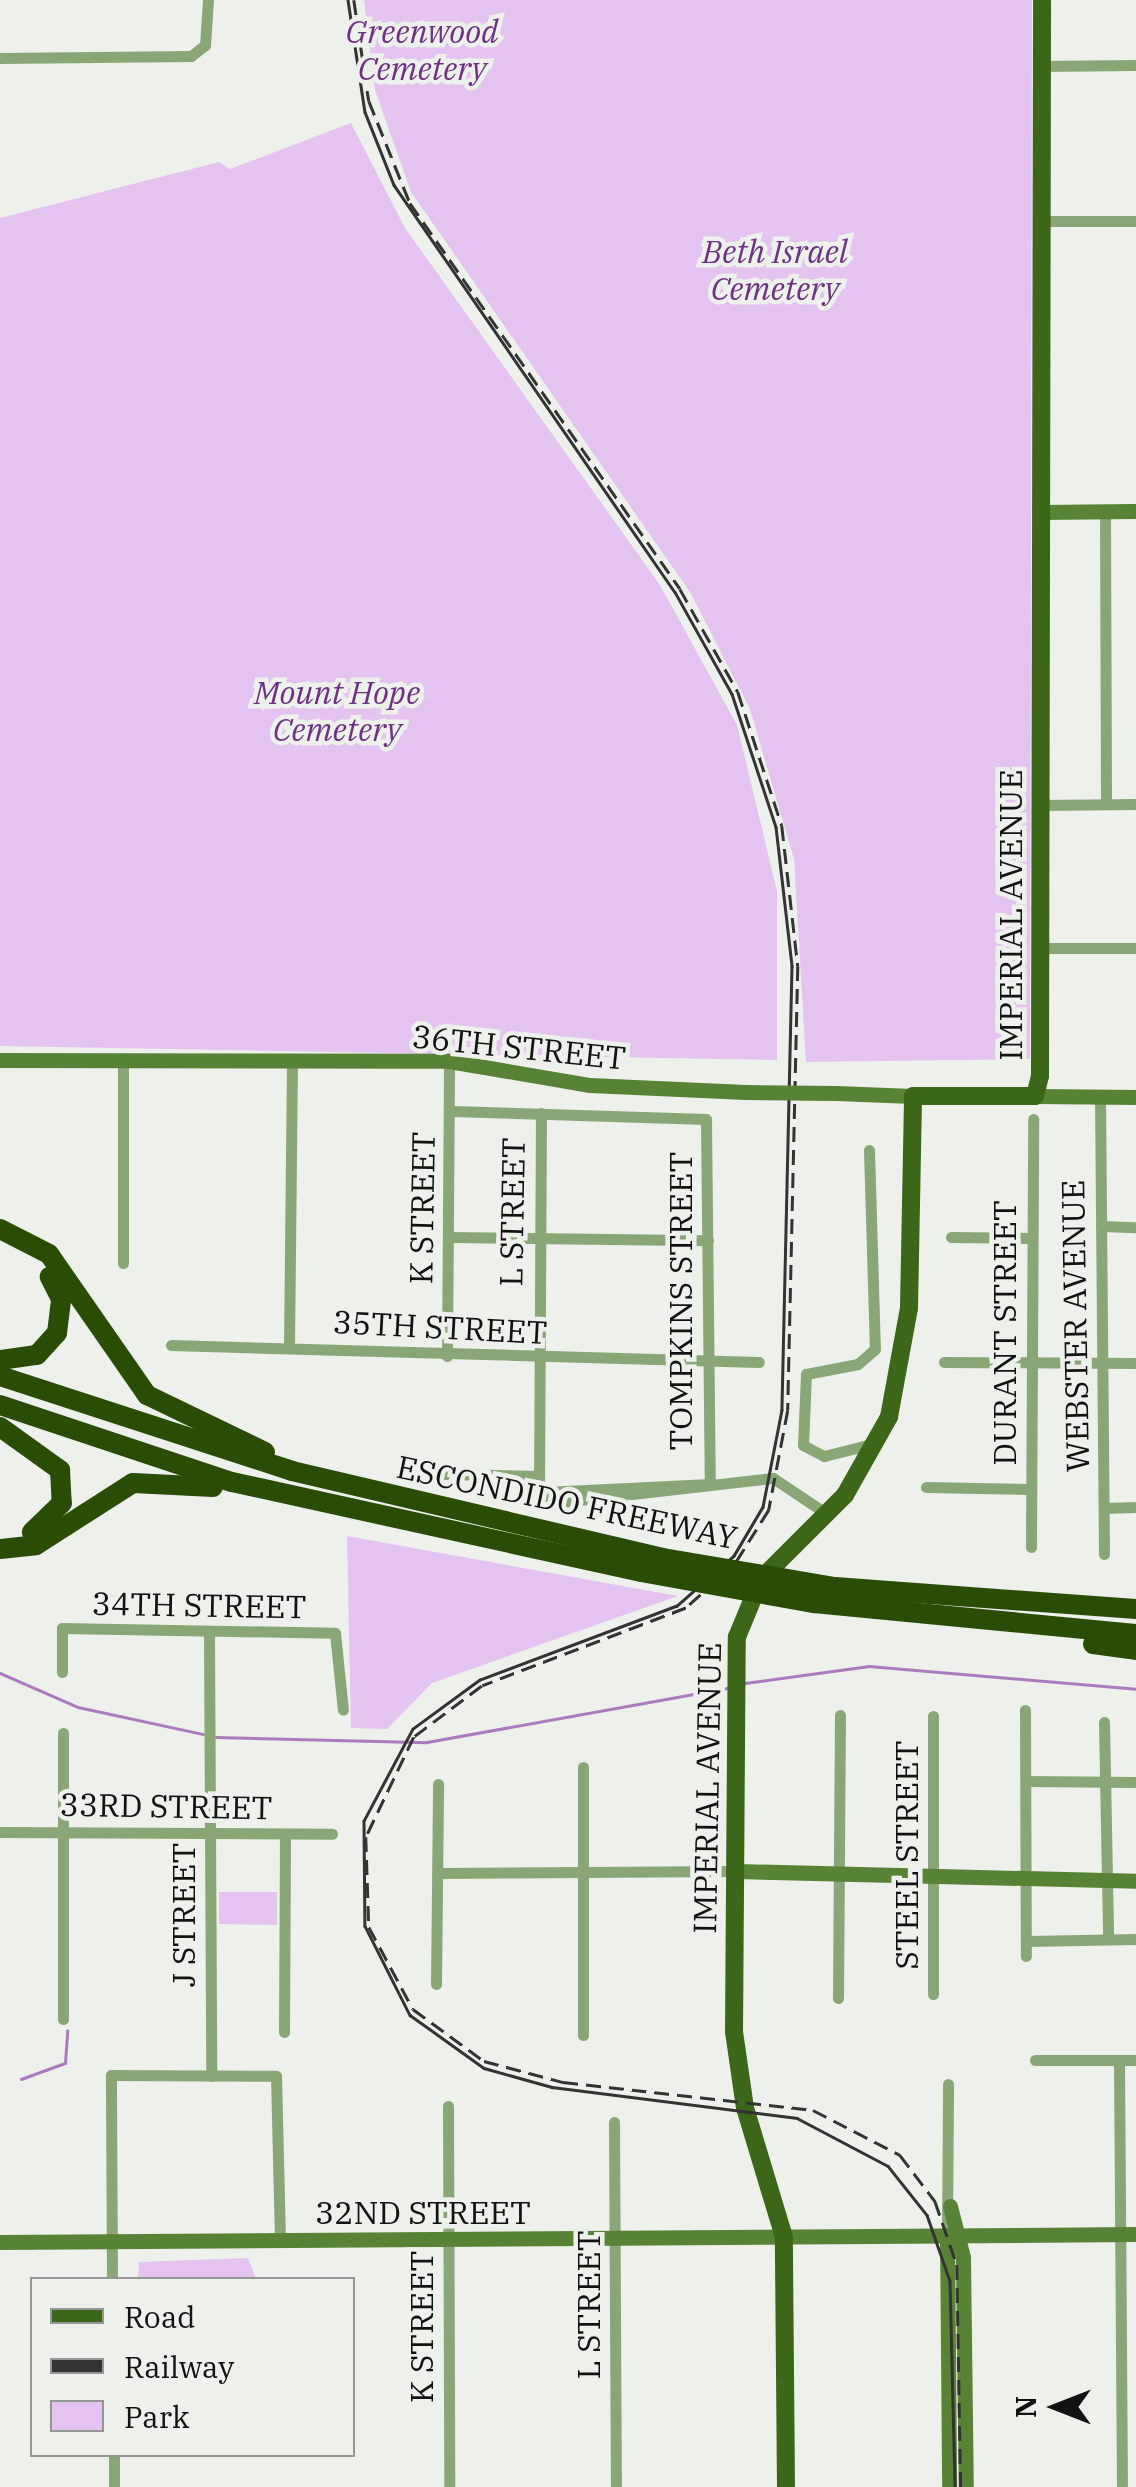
<!DOCTYPE html>
<style>
body{margin:0}
#map{position:relative;width:1136px;height:2487px;overflow:hidden;background:#edf0eb;font-family:"IBM Plex Serif",serif}
div>[style]{position:absolute}
[style*='--x']{left:calc(var(--x)*1px);top:calc(var(--y)*1px);width:calc(var(--w)*1px);rotate:calc(var(--a)*1deg)}
.green>*{inset:0;background:#e4c3f0}
.stream>*{height:2.5px;margin:-1.25px;padding:0 1.25px;transform-origin:1.25px;border-radius:1.25px;background:#ac7abe}
.street>*{height:11px;margin:-5.5px;padding:0 5.5px;transform-origin:5.5px;border-radius:5.5px;background:#89a776}
.secondary>*{height:15px;margin:-7.5px;padding:0 7.5px;transform-origin:7.5px;border-radius:7.5px;background:#588337}
.primary>*{height:18px;margin:-9px;padding:0 9px;transform-origin:9px;border-radius:9px;background:#3d6718}
.highway>*{height:20px;margin:-10px;padding:0 10px;transform-origin:10px;border-radius:10px;background:#2a4d06}
.tram>*{height:2.5px;margin:-1.25px;padding:0 1.25px;transform-origin:1.25px;border-radius:1.25px;background:#323332}
.rail>*{height:2.5px;margin-top:-1.25px;transform-origin:0;background:repeating-linear-gradient(90deg,#323332 0 15px,transparent 0 23px)}
.secondary-bridge>*{height:15px;margin:-7.5px;padding:0 7.5px;transform-origin:7.5px;border-radius:7.5px;background:#588337}
.highway-bridge>*{height:20px;margin:-10px;padding:0 10px;transform-origin:10px;border-radius:10px;background:#2a4d06}
span{translate:-50% -50%;white-space:nowrap;text-align:center;line-height:1.15;-webkit-text-stroke:9px #edf0eb;paint-order:stroke}
.park-label{font-size:32px;color:#6f3183;font-style:italic}
.street-label{font-size:32px;color:#111211}
.legend{position:absolute;left:30px;top:2277px;width:325px;height:180px;box-sizing:border-box;background:#edf0eb;border:2px solid #959794;margin:0;padding:12px 18px;list-style:none;font-size:30px;color:#111211}
.legend li{display:flex;align-items:center;gap:20px;height:50px}
.legend b{width:50px;border:2px solid #959794}
.north{position:absolute;left:1006px;top:2357px;width:100px;height:100px;-webkit-text-stroke:8px #edf0eb;paint-order:stroke;rotate:270deg;font-size:28px;font-weight:700;line-height:40px;text-align:center;color:#111211}
.north::after{content:'';display:block;margin:auto;width:35px;height:45px;background:#111211;clip-path:polygon(50% 0,100% 100%,50% 72%,0 100%)}
</style>
<div id="map">
<div class="green">
<i style="clip-path:polygon(364px 0,1032px 0,1030px 1059px,806px 1062px,794px 859px,750px 709px,690px 592px,411px 192px,375px 90px)"></i>
<i style="clip-path:polygon(351px 123px,405px 228px,660px 585px,737px 725px,777px 891px,777px 1060px,0 1046px,0 218px,219px 162px,230px 169px)"></i>
<i style="clip-path:polygon(347px 1536px,678px 1596px,432px 1683px,387px 1729px,351px 1728px)"></i>
<i style="clip-path:polygon(219px 1892px,277px 1892px,277px 1925px,219px 1924px)"></i>
<i style="clip-path:polygon(248px 2258px,256px 2279px,138px 2279px,139px 2262px)"></i>
</div>
<div class="stream">
<i style="--x:0;--y:1673;--w:85;--a:23.6"></i>
<i style="--x:78;--y:1707;--w:128;--a:12.2"></i>
<i style="--x:745;--y:1683;--w:125;--a:-7.8"></i>
<i style="--x:869;--y:1666;--w:268;--a:4.9"></i>
<i style="--x:216;--y:1737;--w:211;--a:1.4"></i>
<i style="--x:427;--y:1742;--w:306;--a:-10.2"></i>
<i style="--x:21;--y:2079;--w:47;--a:-20"></i>
<i style="--x:65;--y:2063;--w:32;--a:-86"></i>
</div>
<div class="street">
<i style="--x:0;--y:58;--w:191;--a:-0.6"></i>
<i style="--x:191;--y:56;--w:18;--a:-38"></i>
<i style="--x:205;--y:45;--w:45;--a:-86.2"></i>
<i style="--x:1040;--y:66;--w:96;--a:-0.6"></i>
<i style="--x:1039;--y:221;--w:97;--a:0"></i>
<i style="--x:1105;--y:511;--w:293;--a:89.8"></i>
<i style="--x:1041;--y:805;--w:95;--a:-0.6"></i>
<i style="--x:1041;--y:948;--w:95;--a:0"></i>
<i style="--x:1100;--y:1097;--w:457;--a:89.5"></i>
<i style="--x:452;--y:1111;--w:254;--a:1.8"></i>
<i style="--x:706;--y:1119;--w:365;--a:89.4"></i>
<i style="--x:869;--y:1150;--w:199;--a:88.3"></i>
<i style="--x:875;--y:1349;--w:23;--a:139"></i>
<i style="--x:858;--y:1364;--w:53;--a:169.1"></i>
<i style="--x:806;--y:1374;--w:71;--a:92.4"></i>
<i style="--x:803;--y:1445;--w:24;--a:28"></i>
<i style="--x:824;--y:1456;--w:54;--a:-14"></i>
<i style="--x:1101;--y:1226;--w:35;--a:2"></i>
<i style="--x:449;--y:1237;--w:259;--a:0.7"></i>
<i style="--x:951;--y:1237;--w:80;--a:0.7"></i>
<i style="--x:123;--y:1263;--w:202;--a:-90"></i>
<i style="--x:171;--y:1345;--w:588;--a:1.66"></i>
<i style="--x:289;--y:1347;--w:286;--a:-89.4"></i>
<i style="--x:447;--y:1356;--w:295;--a:-89.6"></i>
<i style="--x:944;--y:1362;--w:192;--a:0.3"></i>
<i style="--x:444;--y:1474;--w:93;--a:1.2"></i>
<i style="--x:926;--y:1487;--w:104;--a:1.1"></i>
<i style="--x:545;--y:1492;--w:165;--a:-2.8"></i>
<i style="--x:539;--y:1493;--w:380;--a:-89.7"></i>
<i style="--x:539;--y:1493;--w:25;--a:21"></i>
<i style="--x:562;--y:1502;--w:212;--a:-6.5"></i>
<i style="--x:773;--y:1478;--w:65;--a:33.7"></i>
<i style="--x:1104;--y:1508;--w:32;--a:-2"></i>
<i style="--x:1031;--y:1547;--w:428;--a:-89.7"></i>
<i style="--x:209;--y:1635;--w:441;--a:89.7"></i>
<i style="--x:62;--y:1672;--w:44;--a:-90"></i>
<i style="--x:62;--y:1628;--w:273;--a:1"></i>
<i style="--x:335;--y:1633;--w:77;--a:84.1"></i>
<i style="--x:1025;--y:1710;--w:246;--a:89.8"></i>
<i style="--x:933;--y:1716;--w:278;--a:90"></i>
<i style="--x:1104;--y:1722;--w:217;--a:88.9"></i>
<i style="--x:1026;--y:1781;--w:110;--a:0.5"></i>
<i style="--x:0;--y:1832;--w:332;--a:0.3"></i>
<i style="--x:439;--y:1873;--w:297;--a:-0.4"></i>
<i style="--x:1026;--y:1941;--w:110;--a:-1"></i>
<i style="--x:436;--y:1984;--w:200;--a:-89.4"></i>
<i style="--x:838;--y:1998;--w:283;--a:-89.6"></i>
<i style="--x:63;--y:2019;--w:286;--a:-90"></i>
<i style="--x:284;--y:2032;--w:198;--a:-89.7"></i>
<i style="--x:583;--y:2035;--w:268;--a:-90"></i>
<i style="--x:1035;--y:2060;--w:101;--a:0"></i>
<i style="--x:1119;--y:2060;--w:427;--a:89.6"></i>
<i style="--x:448;--y:2106;--w:381;--a:89.8"></i>
<i style="--x:614;--y:2122;--w:365;--a:89.7"></i>
<i style="--x:947;--y:2237;--w:153;--a:-89.6"></i>
<i style="--x:112;--y:2280;--w:205;--a:-90.3"></i>
<i style="--x:111;--y:2075;--w:165;--a:0.3"></i>
<i style="--x:276;--y:2076;--w:164;--a:88.6"></i>
<i style="--x:114;--y:2454;--w:33;--a:90"></i>
</div>
<div class="secondary">
<i style="--x:1039;--y:512;--w:97;--a:-0.6"></i>
<i style="--x:0;--y:1060;--w:449;--a:0.1"></i>
<i style="--x:449;--y:1061;--w:143;--a:9.7"></i>
<i style="--x:590;--y:1085;--w:156;--a:2.6"></i>
<i style="--x:836;--y:1093;--w:77;--a:2.2"></i>
<i style="--x:1035;--y:1096;--w:101;--a:0.6"></i>
<i style="--x:736;--y:1871;--w:400;--a:1.4"></i>
<i style="--x:950;--y:2206;--w:53;--a:75.7"></i>
<i style="--x:963;--y:2257;--w:230;--a:89.3"></i>
<i style="--x:947;--y:2237;--w:250;--a:89.5"></i>
<i style="--x:0;--y:2242;--w:1136;--a:-0.4"></i>
</div>
<div class="primary">
<i style="--x:786;--y:2487;--w:250;--a:-90.5"></i>
<i style="--x:784;--y:2237;--w:135;--a:-106.8"></i>
<i style="--x:745;--y:2108;--w:77;--a:-98.2"></i>
<i style="--x:734;--y:2032;--w:395;--a:-89.6"></i>
<i style="--x:737;--y:1637;--w:63;--a:-67.5"></i>
<i style="--x:761;--y:1579;--w:119;--a:-45"></i>
<i style="--x:845;--y:1495;--w:90;--a:-60.6"></i>
<i style="--x:889;--y:1417;--w:111;--a:-79.6"></i>
<i style="--x:909;--y:1308;--w:212;--a:-88.9"></i>
<i style="--x:913;--y:1096;--w:122;--a:0"></i>
<i style="--x:1035;--y:1096;--w:21;--a:-76"></i>
<i style="--x:1040;--y:1076;--w:1076;--a:-89.89"></i>
</div>
<div class="highway">
<i style="--x:0;--y:1229;--w:55;--a:27"></i>
<i style="--x:49;--y:1254;--w:172;--a:55.2"></i>
<i style="--x:147;--y:1395;--w:131;--a:25.8"></i>
<i style="--x:0;--y:1360;--w:37;--a:-8"></i>
<i style="--x:37;--y:1355;--w:30;--a:-48"></i>
<i style="--x:57;--y:1333;--w:34;--a:-83"></i>
<i style="--x:61;--y:1299;--w:25;--a:-117"></i>
<i style="--x:0;--y:1376;--w:307;--a:18"></i>
<i style="--x:292;--y:1471;--w:381;--a:13.2"></i>
<i style="--x:0;--y:1405;--w:244;--a:18.4"></i>
<i style="--x:232;--y:1482;--w:419;--a:12.4"></i>
<i style="--x:0;--y:1427;--w:74;--a:35.6"></i>
<i style="--x:60;--y:1470;--w:33;--a:87"></i>
<i style="--x:62;--y:1503;--w:42;--a:136"></i>
<i style="--x:0;--y:1549;--w:36;--a:-6"></i>
<i style="--x:36;--y:1545;--w:115;--a:-32.6"></i>
<i style="--x:133;--y:1483;--w:80;--a:2.9"></i>
<i style="--x:835;--y:1587;--w:302;--a:4.2"></i>
<i style="--x:814;--y:1603;--w:323;--a:5.5"></i>
<i style="--x:1093;--y:1644;--w:43;--a:7.9"></i>
</div>
<div class="tram">
<i style="--x:348;--y:0;--w:113;--a:81.4"></i>
<i style="--x:365;--y:112;--w:79;--a:68.3"></i>
<i style="--x:394;--y:185;--w:495;--a:55.4"></i>
<i style="--x:675;--y:592;--w:117;--a:60.8"></i>
<i style="--x:732;--y:694;--w:140;--a:71.7"></i>
<i style="--x:776;--y:827;--w:140;--a:83.4"></i>
<i style="--x:792;--y:966;--w:444;--a:91.3"></i>
<i style="--x:782;--y:1410;--w:99;--a:101.1"></i>
<i style="--x:763;--y:1507;--w:57;--a:120.6"></i>
<i style="--x:734;--y:1556;--w:76;--a:138.7"></i>
<i style="--x:677;--y:1606;--w:210;--a:159.4"></i>
<i style="--x:480;--y:1680;--w:83;--a:143.8"></i>
<i style="--x:413;--y:1729;--w:104;--a:118"></i>
<i style="--x:364;--y:1821;--w:105;--a:89.5"></i>
<i style="--x:365;--y:1926;--w:100;--a:63.2"></i>
<i style="--x:410;--y:2015;--w:91;--a:35.6"></i>
<i style="--x:484;--y:2068;--w:71;--a:15.6"></i>
<i style="--x:552;--y:2087;--w:247;--a:7.2"></i>
<i style="--x:797;--y:2118;--w:103;--a:27.8"></i>
<i style="--x:888;--y:2166;--w:63;--a:51.5"></i>
<i style="--x:927;--y:2215;--w:70;--a:70.8"></i>
<i style="--x:950;--y:2281;--w:206;--a:88.6"></i>
</div>
<div class="rail">
<i style="--x:354;--y:0;--w:102;--a:81.6"></i>
<i style="--x:369;--y:101;--w:110;--a:68.1"></i>
<i style="--x:410;--y:203;--w:471;--a:55"></i>
<i style="--x:680;--y:589;--w:118;--a:60.6"></i>
<i style="--x:738;--y:692;--w:141;--a:71.8"></i>
<i style="--x:782;--y:826;--w:141;--a:83.5"></i>
<i style="--x:798;--y:966;--w:444;--a:91.3"></i>
<i style="--x:788;--y:1410;--w:102;--a:100.8"></i>
<i style="--x:769;--y:1510;--w:64;--a:122.2"></i>
<i style="--x:735;--y:1564;--w:66;--a:138.1"></i>
<i style="--x:686;--y:1608;--w:218;--a:159.1"></i>
<i style="--x:482;--y:1686;--w:85;--a:143.1"></i>
<i style="--x:414;--y:1737;--w:111;--a:115.6"></i>
<i style="--x:366;--y:1837;--w:90;--a:88.1"></i>
<i style="--x:369;--y:1927;--w:93;--a:61.8"></i>
<i style="--x:413;--y:2009;--w:88;--a:36.2"></i>
<i style="--x:484;--y:2061;--w:82;--a:14.9"></i>
<i style="--x:563;--y:2082;--w:252;--a:6.4"></i>
<i style="--x:813;--y:2110;--w:98;--a:27.3"></i>
<i style="--x:900;--y:2155;--w:58;--a:52.7"></i>
<i style="--x:935;--y:2201;--w:68;--a:71"></i>
<i style="--x:957;--y:2265;--w:222;--a:89"></i>
</div>
<div class="secondary-bridge">
<i style="--x:746;--y:1092;--w:90;--a:0.6"></i>
</div>
<div class="highway-bridge">
<i style="--x:663;--y:1558;--w:174;--a:9.6"></i>
<i style="--x:641;--y:1572;--w:176;--a:10.2"></i>
</div>
<div class="park-label">
<span style="left:422px;top:50px">Greenwood<br>Cemetery</span>
<span style="left:775px;top:270px">Beth Israel<br>Cemetery</span>
<span style="left:337px;top:711px">Mount Hope<br>Cemetery</span>
</div>
<div class="street-label">
<span style="left:1010px;top:915px;rotate:-90deg">IMPERIAL AVENUE</span>
<span style="left:519px;top:1047px;rotate:6deg">36TH STREET</span>
<span style="left:422px;top:1208px;rotate:-89deg">K STREET</span>
<span style="left:512px;top:1212px;rotate:-89deg">L STREET</span>
<span style="left:680px;top:1301px;rotate:-90deg">TOMPKINS STREET</span>
<span style="left:1075px;top:1326px;rotate:-91deg">WEBSTER AVENUE</span>
<span style="left:440px;top:1327px;rotate:3deg">35TH STREET</span>
<span style="left:1004px;top:1333px;rotate:-90deg">DURANT STREET</span>
<span style="left:567px;top:1502px;rotate:12deg">ESCONDIDO FREEWAY</span>
<span style="left:199px;top:1605px;rotate:1deg">34TH STREET</span>
<span style="left:707px;top:1788px;rotate:-89deg">IMPERIAL AVENUE</span>
<span style="left:166px;top:1806px;rotate:1deg">33RD STREET</span>
<span style="left:906px;top:1855px;rotate:-90deg">STEEL STREET</span>
<span style="left:183px;top:1915px;rotate:-90deg">J STREET</span>
<span style="left:423px;top:2212px">32ND STREET</span>
<span style="left:588px;top:2305px;rotate:-90deg">L STREET</span>
<span style="left:421px;top:2327px;rotate:-90deg">K STREET</span>
</div>
<ul class="legend">
<li><b style="height:12px;background:#3d6718"></b>Road</li>
<li><b style="height:12px;background:#323332"></b>Railway</li>
<li><b style="height:28px;background:#e4c3f0"></b>Park</li>
</ul>
<div class="north">N</div>
</div>
